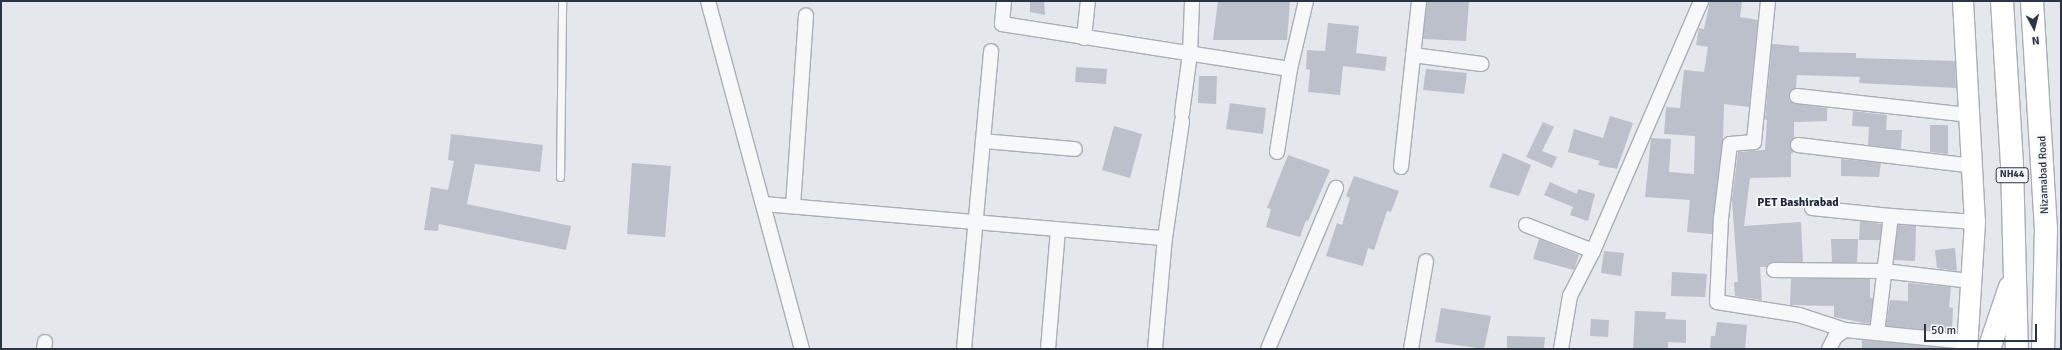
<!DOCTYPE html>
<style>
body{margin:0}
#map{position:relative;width:2062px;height:350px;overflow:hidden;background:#e4e7ec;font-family:Signika,sans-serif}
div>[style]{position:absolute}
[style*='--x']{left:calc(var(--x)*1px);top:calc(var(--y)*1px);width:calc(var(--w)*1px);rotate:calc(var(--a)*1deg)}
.building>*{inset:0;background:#bbc0ca}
.roads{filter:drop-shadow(1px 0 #a9aeb7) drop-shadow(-1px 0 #a9aeb7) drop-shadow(0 1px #a9aeb7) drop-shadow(0 -1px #a9aeb7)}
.service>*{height:7px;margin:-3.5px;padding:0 3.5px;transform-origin:3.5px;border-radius:3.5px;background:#f7f8fa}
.minor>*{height:14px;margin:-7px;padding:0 7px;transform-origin:7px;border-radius:7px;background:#f7f8fa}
.secondary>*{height:20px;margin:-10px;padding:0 10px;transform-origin:10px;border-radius:10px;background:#fff}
.trunk>*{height:22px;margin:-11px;padding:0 11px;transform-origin:11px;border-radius:11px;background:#fff}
span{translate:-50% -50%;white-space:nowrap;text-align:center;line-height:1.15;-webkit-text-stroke:4px #f4f6f9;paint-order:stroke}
.shield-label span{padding:1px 3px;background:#f4f6f9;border:1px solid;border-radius:3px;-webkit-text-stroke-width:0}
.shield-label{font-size:10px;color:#2b3445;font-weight:700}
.street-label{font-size:11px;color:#2b3445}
.neighbourhood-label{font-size:12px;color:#1d2536;font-weight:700}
.frame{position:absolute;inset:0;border:2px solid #2b3445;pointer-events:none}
.north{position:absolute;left:2014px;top:8px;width:40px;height:40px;-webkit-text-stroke:3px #f4f6f9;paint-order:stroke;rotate:173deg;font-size:11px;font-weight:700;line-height:16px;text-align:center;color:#2b3445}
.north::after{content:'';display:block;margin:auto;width:14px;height:18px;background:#2b3445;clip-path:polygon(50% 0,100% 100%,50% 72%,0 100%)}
.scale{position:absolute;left:1924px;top:324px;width:113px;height:18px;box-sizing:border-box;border:2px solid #2b3445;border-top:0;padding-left:5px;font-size:12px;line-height:14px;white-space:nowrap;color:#2b3445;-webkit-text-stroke:3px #f4f6f9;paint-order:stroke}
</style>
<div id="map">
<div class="building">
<i style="clip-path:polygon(1030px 1px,1044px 1px,1045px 15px,1030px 12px)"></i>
<i style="clip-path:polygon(1218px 1px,1290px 1px,1287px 40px,1213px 40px)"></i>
<i style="clip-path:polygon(1427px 1px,1469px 1px,1466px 41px,1423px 39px)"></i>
<i style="clip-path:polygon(1710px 1px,1742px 1px,1740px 17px,1758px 20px,1749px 107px,1724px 104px,1723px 140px,1712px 234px,1687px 232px,1690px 200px,1645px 197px,1651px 138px,1671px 139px,1669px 172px,1694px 174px,1695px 136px,1664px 134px,1666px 107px,1680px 108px,1684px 70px,1704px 72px,1708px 47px,1696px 45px,1699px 28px,1704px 29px)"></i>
<i style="clip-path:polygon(1328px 23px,1359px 26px,1356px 53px,1387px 57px,1385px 71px,1343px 66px,1340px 95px,1308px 92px,1310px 70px,1306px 69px,1307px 50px,1325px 51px)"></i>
<i style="clip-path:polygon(1772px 44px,1799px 46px,1799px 52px,1856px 53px,1856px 58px,1955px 61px,1956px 88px,1859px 83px,1860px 77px,1797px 75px,1796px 88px,1790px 91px,1789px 100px,1796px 104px,1827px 108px,1827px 121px,1794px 122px,1794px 138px,1790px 144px,1794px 152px,1791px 154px,1791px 177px,1750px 178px,1744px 226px,1801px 222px,1803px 262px,1774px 262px,1766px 267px,1760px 267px,1762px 300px,1735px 296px,1734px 282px,1738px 282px,1732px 200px,1738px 152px,1765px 150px,1767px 120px,1765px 119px)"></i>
<i style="clip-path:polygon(1076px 67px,1107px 69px,1106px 84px,1075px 82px)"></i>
<i style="clip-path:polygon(1426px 69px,1467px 73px,1464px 94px,1423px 90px)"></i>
<i style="clip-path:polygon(1199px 76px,1217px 76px,1216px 104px,1198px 103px)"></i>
<i style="clip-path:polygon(1230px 103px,1266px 108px,1263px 134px,1226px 129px)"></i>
<i style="clip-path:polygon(1853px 111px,1887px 115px,1886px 130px,1902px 130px,1901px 149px,1868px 145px,1869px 127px,1852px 126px)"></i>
<i style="clip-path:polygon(1610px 116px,1633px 123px,1617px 169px,1598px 165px,1600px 161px,1568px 152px,1574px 129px,1603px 138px)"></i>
<i style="clip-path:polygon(1543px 122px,1554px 127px,1542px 151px,1557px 157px,1552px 168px,1526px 157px)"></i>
<i style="clip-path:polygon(1930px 125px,1948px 125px,1948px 154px,1930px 152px)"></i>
<i style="clip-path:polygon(1114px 126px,1142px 134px,1130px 178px,1102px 170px)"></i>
<i style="clip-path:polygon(451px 134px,543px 145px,540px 172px,475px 164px,467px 204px,571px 226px,566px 250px,439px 224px,438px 231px,424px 230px,431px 187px,448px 190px,454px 161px,448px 160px)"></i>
<i style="clip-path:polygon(1503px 153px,1531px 165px,1519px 196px,1489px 187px)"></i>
<i style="clip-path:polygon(1288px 155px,1330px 170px,1308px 221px,1306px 220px,1300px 237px,1266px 227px,1271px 209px,1267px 208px)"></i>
<i style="clip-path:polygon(1841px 159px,1881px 163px,1879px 177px,1841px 176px)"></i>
<i style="clip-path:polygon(632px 163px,671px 166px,665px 237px,627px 234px)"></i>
<i style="clip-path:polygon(1354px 176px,1399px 191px,1391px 212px,1387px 211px,1374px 250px,1368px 248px,1363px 266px,1326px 256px,1337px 223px,1342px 225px,1350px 198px,1346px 196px)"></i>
<i style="clip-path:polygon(1550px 182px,1577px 194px,1578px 189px,1595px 194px,1588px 221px,1570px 215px,1573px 207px,1544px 195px)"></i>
<i style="clip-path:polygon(1860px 221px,1882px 224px,1880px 240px,1859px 240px)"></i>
<i style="clip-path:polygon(1898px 225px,1916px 226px,1915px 261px,1894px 260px)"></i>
<i style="clip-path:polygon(1539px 239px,1579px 255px,1574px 270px,1533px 259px)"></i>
<i style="clip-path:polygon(1831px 239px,1858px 239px,1857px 262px,1832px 262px)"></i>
<i style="clip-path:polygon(1955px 248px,1957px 271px,1937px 268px,1935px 250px)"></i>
<i style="clip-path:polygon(1604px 251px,1624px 253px,1621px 276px,1601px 273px)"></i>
<i style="clip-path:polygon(1672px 272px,1707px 274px,1705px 297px,1671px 296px)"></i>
<i style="clip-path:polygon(1791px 279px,1870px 279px,1870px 298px,1873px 298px,1870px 324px,1834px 317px,1834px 306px,1790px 305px)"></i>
<i style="clip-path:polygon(1908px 283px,1951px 287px,1949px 307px,1953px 308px,1952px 329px,1946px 329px,1945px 331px,1886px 326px,1890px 300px,1908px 301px)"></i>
<i style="clip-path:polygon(1441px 308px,1491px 316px,1484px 349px,1435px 342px)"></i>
<i style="clip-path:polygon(1635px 311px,1666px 312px,1665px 319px,1686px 320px,1686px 343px,1668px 342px,1668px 349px,1633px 349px)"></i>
<i style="clip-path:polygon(1591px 319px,1609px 320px,1608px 337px,1590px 336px)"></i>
<i style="clip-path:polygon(1717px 322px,1747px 325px,1745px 349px,1710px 349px,1711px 336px,1715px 336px)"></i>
<i style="clip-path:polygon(1507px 336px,1545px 337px,1544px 349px,1507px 349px)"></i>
<i style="clip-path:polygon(1862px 340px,1944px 348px,1862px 349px)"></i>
</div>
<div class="roads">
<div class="service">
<i style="--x:560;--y:177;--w:176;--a:-89.3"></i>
</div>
<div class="minor">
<i style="--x:708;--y:1;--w:360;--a:74.9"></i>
<i style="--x:1004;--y:1;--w:23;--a:95"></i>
<i style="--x:1002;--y:24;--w:291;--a:8.9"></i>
<i style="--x:1290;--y:69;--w:70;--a:-76.8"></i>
<i style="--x:1768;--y:1;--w:142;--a:95.7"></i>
<i style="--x:1754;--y:142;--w:24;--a:175"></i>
<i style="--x:1730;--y:144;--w:75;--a:96.9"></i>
<i style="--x:1721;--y:218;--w:84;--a:92.7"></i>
<i style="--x:1717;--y:302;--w:83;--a:9"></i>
<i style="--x:1799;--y:315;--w:48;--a:18.1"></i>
<i style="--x:1084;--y:38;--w:37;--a:-84"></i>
<i style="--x:1413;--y:55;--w:69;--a:7.5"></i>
<i style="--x:1797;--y:96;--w:172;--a:6.3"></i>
<i style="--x:1182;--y:113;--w:60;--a:-82.3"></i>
<i style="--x:1190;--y:54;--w:53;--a:-87.8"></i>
<i style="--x:983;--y:141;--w:92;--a:5"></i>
<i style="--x:1798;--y:145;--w:176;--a:6.8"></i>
<i style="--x:1277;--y:152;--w:84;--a:-81.1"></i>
<i style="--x:1401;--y:167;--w:167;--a:-83.8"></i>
<i style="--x:765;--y:204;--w:401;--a:4.9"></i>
<i style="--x:793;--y:206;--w:191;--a:-86.1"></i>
<i style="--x:1812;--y:208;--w:79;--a:5.8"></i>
<i style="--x:1526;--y:225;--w:72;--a:21.2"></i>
<i style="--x:1774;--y:270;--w:110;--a:0.5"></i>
<i style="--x:1884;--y:271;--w:88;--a:6.6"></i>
<i style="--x:1877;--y:333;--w:118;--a:-83.2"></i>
<i style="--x:1891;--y:216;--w:84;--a:4.1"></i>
<i style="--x:44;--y:349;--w:7;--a:-82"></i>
<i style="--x:964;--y:349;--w:299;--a:-84.8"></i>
<i style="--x:1048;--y:349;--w:120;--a:-85.2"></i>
<i style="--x:1155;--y:349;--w:111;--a:-84.9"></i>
<i style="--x:1165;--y:238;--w:118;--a:-81.7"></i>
<i style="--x:1268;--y:349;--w:175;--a:-67.1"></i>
<i style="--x:1411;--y:349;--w:89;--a:-80.3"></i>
<i style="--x:1561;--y:349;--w:54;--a:-80.4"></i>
<i style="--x:1570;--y:296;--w:51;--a:-62.9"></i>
<i style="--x:1593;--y:251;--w:272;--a:-66.6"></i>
<i style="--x:1829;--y:349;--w:13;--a:-63"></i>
<i style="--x:1835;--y:337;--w:12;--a:-35"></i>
<i style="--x:1845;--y:330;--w:123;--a:5.6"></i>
</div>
<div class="secondary">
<i style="--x:1963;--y:1;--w:221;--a:86.9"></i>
<i style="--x:1975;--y:222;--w:127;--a:93.6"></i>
</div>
<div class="trunk">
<i style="--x:2002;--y:1;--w:163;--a:86.5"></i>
<i style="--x:2012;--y:164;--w:185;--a:88.5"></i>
<i style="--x:2032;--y:1;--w:228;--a:86.5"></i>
<i style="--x:2046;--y:229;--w:120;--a:91.4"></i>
<i style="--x:1989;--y:349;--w:65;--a:-71.3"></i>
</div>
</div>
<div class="shield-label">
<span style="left:2012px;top:175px">NH44</span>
</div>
<div class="street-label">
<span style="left:2044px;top:175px;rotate:-92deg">Nizamabad Road</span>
</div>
<div class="neighbourhood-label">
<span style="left:1798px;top:203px">PET Bashirabad</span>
</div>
<div class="frame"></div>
<div class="north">N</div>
<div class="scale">50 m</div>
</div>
